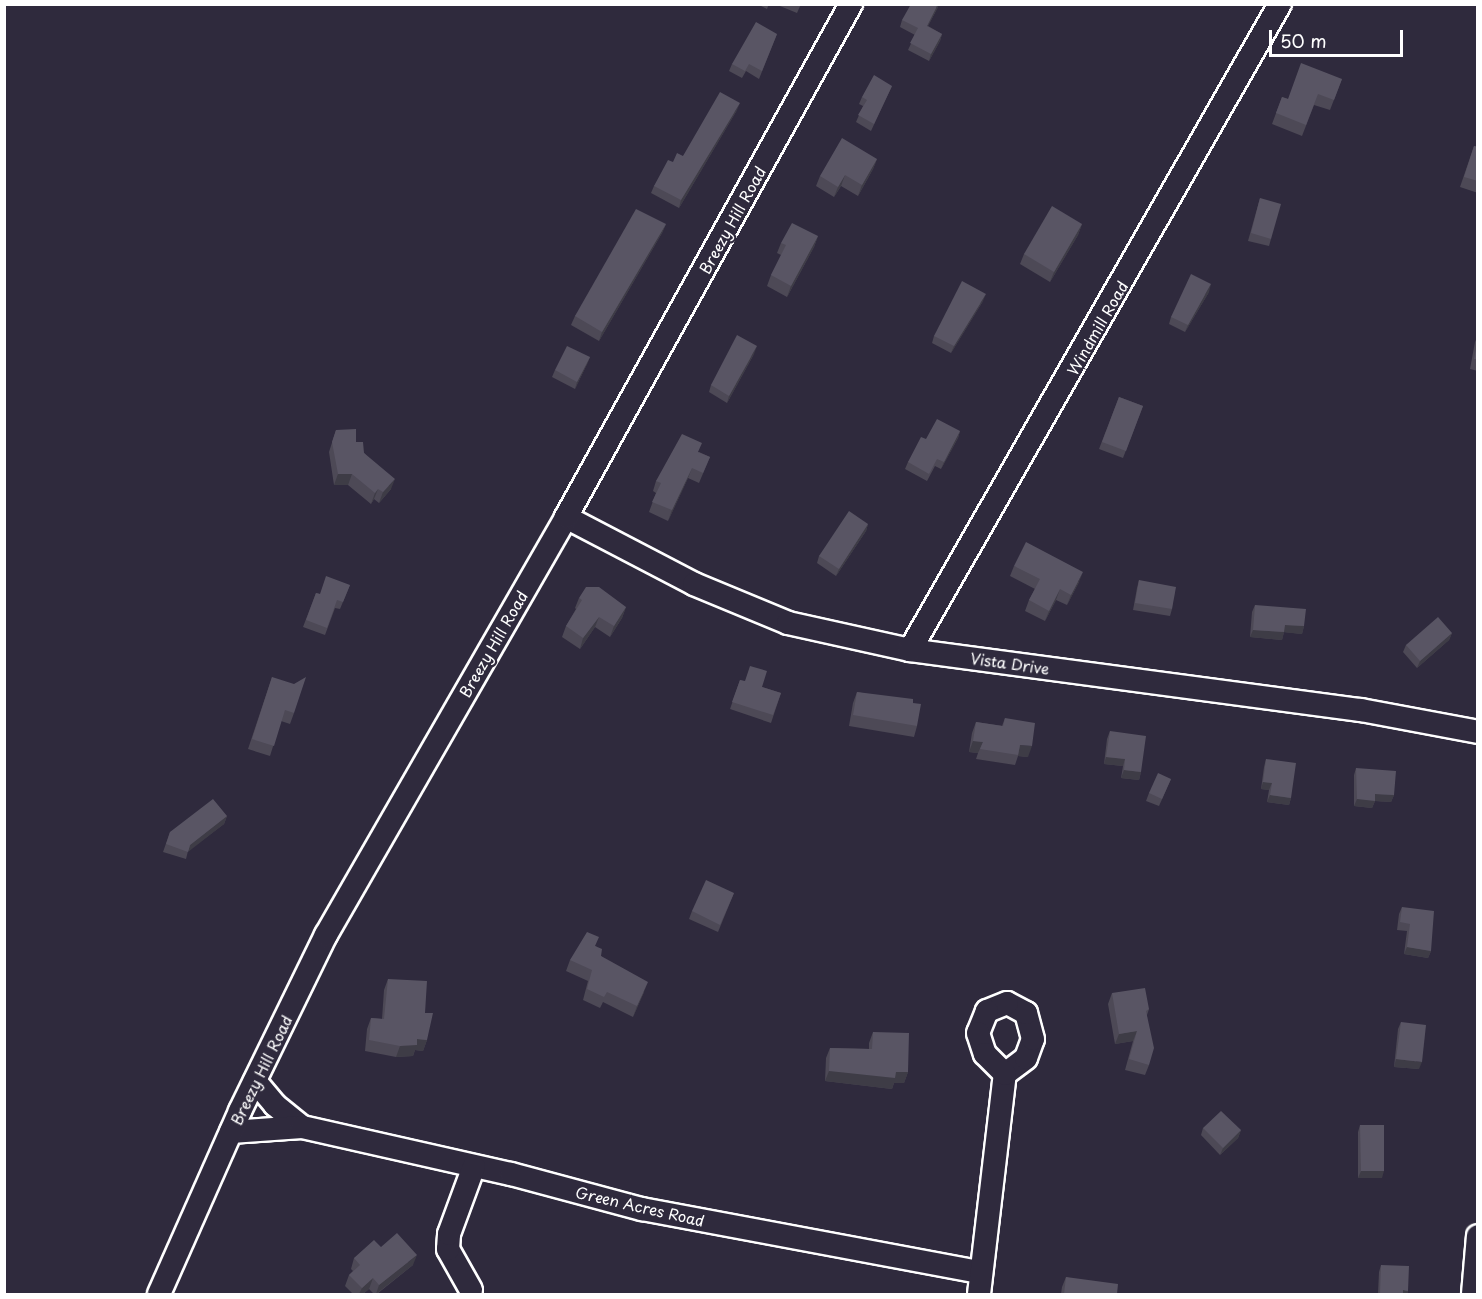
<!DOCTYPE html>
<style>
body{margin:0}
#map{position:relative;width:1482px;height:1299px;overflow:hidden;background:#2f2a3d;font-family:"Playpen Sans",sans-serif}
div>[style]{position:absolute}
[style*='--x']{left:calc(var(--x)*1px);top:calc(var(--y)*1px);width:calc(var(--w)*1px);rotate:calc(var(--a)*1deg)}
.roads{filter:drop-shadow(2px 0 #fff) drop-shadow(-2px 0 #fff) drop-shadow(0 2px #fff) drop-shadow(0 -2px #fff)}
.minor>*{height:22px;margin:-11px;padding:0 11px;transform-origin:11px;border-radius:11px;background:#2f2a3d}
.wall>*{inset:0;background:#4d4956}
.shaded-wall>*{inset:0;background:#3e3c46}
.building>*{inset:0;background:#595564}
span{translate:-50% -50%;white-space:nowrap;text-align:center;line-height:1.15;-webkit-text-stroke:4.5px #2f2a3d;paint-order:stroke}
.street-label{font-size:15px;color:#fff}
.frame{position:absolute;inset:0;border:6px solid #fff;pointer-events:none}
.scale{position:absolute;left:1269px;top:30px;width:134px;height:27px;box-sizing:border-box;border:3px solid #fff;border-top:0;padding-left:8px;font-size:18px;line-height:21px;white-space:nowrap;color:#fff;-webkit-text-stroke:4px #2f2a3d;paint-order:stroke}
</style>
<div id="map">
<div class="roads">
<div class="minor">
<i style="--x:566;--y:517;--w:144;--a:27.6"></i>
<i style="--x:694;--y:584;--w:102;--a:22.5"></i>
<i style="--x:788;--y:623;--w:125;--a:12.5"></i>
<i style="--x:910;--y:650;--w:455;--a:7.6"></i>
<i style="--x:1361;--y:710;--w:119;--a:10.6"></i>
<i style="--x:910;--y:650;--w:744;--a:-60.2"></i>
<i style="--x:255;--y:1081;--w:31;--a:50"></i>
<i style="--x:275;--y:1105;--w:35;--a:39"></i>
<i style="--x:231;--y:1132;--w:71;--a:-4"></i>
<i style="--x:302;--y:1127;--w:214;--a:12.7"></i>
<i style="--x:511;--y:1174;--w:136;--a:15"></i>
<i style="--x:642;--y:1209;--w:344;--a:10.6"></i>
<i style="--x:471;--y:1290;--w:47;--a:-119.3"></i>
<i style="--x:448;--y:1249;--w:15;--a:-86"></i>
<i style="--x:449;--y:1234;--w:72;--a:-69.8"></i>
<i style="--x:159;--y:1294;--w:200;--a:-66.1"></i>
<i style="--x:240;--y:1111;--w:196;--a:-64"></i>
<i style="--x:326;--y:935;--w:482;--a:-60.1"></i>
<i style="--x:566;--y:517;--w:587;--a:-60.95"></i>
<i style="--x:979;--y:1294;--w:222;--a:-83.3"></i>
<i style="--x:1005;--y:1074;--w:26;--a:-37"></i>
<i style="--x:1026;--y:1058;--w:20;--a:-70"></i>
<i style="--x:1033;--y:1039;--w:27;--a:-105"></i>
<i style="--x:1026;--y:1013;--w:21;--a:-152"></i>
<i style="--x:1007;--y:1003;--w:22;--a:158"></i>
<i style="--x:987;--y:1011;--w:24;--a:112"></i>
<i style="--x:978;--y:1033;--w:22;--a:72"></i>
<i style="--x:985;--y:1054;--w:28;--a:45"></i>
<i style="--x:1473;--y:1294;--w:58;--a:-85.1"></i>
</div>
</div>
<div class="wall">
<i style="clip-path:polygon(757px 4px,769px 4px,767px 9px)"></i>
<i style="clip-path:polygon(775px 4px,801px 4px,797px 13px)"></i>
<i style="clip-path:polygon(938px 7px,928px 26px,942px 34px,940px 41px,929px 61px,908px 50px,915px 35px,900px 27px,902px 20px)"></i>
<i style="clip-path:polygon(777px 34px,759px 79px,746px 71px,742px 78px,729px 71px,732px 64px)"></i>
<i style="clip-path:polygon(1342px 79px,1330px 110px,1314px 105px,1302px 136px,1272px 124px,1282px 97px,1288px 99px)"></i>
<i style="clip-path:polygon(892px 86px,871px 131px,856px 122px,863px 106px,859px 104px,862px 97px)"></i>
<i style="clip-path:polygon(737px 110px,679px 208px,651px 193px,654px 186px,673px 162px,683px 156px)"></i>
<i style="clip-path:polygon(1474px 146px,1478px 147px,1478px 193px,1460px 187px)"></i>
<i style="clip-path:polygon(877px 159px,873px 169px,858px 196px,841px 186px,834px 197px,816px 186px,820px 176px)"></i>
<i style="clip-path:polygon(1260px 198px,1271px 239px,1269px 246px,1248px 241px)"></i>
<i style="clip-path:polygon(666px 224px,662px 233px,599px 341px,571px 325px,575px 316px)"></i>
<i style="clip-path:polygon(1082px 224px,1078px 235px,1050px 282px,1020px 264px,1024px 254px)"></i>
<i style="clip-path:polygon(818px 236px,814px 247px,787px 297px,767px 286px,771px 275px,781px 255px,777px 253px,781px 243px)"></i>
<i style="clip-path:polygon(1209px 292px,1185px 332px,1169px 324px,1171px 317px)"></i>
<i style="clip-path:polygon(983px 301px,951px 353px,932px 343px,934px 336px)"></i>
<i style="clip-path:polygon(1478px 335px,1478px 371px,1470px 369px,1475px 342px)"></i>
<i style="clip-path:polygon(754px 354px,727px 403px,709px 392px,711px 385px)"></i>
<i style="clip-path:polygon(590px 357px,587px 364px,575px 389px,552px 377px,555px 370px)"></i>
<i style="clip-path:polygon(1119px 397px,1143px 406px,1123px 458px,1099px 449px)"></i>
<i style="clip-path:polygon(336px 430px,356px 442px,391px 489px,379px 503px,374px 499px,371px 504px,348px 485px,334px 485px,329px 452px)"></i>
<i style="clip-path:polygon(960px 431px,958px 438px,941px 469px,935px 466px,927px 481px,905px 469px,908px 462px,926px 439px)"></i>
<i style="clip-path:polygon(699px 452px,710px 457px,699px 483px,688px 478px,668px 521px,649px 512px,656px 493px,653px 491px,656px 481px)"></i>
<i style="clip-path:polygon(868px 524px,866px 531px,836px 576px,817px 563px,819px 556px)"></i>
<i style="clip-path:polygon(1014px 566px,1079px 582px,1067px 605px,1056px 600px,1045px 621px,1025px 611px,1029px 600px,1035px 589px,1010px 576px)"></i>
<i style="clip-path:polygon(1139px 580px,1172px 609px,1170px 616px,1133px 610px,1137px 588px)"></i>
<i style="clip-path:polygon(350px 585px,340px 609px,335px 608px,325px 635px,303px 627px,316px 593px,320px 594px)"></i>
<i style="clip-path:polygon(579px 598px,626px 607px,622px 618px,610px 637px,595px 627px,580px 649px,562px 637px,566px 626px,576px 609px,575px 608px)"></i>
<i style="clip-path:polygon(1255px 605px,1304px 626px,1302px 634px,1284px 632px,1282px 640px,1250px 637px,1252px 612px)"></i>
<i style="clip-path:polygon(1452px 633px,1449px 640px,1417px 668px,1403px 652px,1406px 645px)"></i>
<i style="clip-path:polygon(272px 677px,294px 713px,290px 724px,281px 721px,270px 756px,248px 749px)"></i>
<i style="clip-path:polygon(740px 680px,781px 693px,771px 723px,730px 709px)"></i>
<i style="clip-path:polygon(857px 692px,913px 703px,917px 726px,914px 737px,849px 726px,853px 703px)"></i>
<i style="clip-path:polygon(1005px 718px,1028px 757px,1018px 756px,1015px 765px,976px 759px,978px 753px,969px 752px,972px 733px,976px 722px,1002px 726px)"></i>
<i style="clip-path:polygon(1110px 731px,1141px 772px,1139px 780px,1121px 778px,1123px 766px,1104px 764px,1107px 739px)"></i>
<i style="clip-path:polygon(1266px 759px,1291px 798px,1289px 805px,1267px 802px,1269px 790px,1261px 789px,1264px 767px)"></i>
<i style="clip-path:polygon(1356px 768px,1394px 795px,1391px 802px,1375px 801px,1372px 808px,1354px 806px,1354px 775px)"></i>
<i style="clip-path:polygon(1171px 779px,1159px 806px,1146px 801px,1149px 793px)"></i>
<i style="clip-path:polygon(227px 816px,224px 824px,188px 851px,186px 859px,163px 852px,170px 832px)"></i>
<i style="clip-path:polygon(734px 893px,718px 932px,689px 919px,692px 911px)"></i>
<i style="clip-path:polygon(1402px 907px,1431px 951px,1428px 958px,1404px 954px,1407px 931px,1397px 930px,1399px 914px)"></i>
<i style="clip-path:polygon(596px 946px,601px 956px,644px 992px,633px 1017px,603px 1002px,600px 1008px,583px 1000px,588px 981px,566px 971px,570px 960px)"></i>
<i style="clip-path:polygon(388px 979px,425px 1013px,427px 1040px,423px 1051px,415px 1050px,413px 1056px,396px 1057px,365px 1051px,367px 1029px,371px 1018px,382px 1019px,384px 990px)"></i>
<i style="clip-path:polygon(1112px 993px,1149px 1009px,1147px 1015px,1149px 1065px,1145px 1075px,1125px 1070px,1133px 1041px,1115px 1044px,1108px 1004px)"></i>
<i style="clip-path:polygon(1401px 1022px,1419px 1069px,1394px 1067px,1398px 1029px)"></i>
<i style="clip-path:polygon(873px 1032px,908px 1072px,904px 1083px,894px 1083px,892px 1089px,825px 1081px,826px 1058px,830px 1048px,869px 1049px,869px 1043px)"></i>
<i style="clip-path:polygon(1360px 1125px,1382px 1178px,1358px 1178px,1358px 1132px)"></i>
<i style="clip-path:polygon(1203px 1128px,1241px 1130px,1238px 1138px,1220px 1155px,1201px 1135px)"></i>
<i style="clip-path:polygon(381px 1247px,413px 1265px,377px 1294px,374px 1294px,369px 1289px,363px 1294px,353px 1294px,345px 1286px,349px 1275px,353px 1271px,351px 1269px,354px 1258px)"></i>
<i style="clip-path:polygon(1381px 1265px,1408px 1291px,1407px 1294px,1378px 1294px,1379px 1272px)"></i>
<i style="clip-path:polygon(1066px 1277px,1117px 1294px,1061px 1294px,1062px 1287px)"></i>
</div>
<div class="shaded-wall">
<i style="clip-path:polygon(938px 4px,939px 4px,938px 7px,924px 33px,927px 26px)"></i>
<i style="clip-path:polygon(942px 34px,940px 41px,929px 61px,931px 54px)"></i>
<i style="clip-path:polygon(740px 103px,737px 110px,679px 208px,681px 200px)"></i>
<i style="clip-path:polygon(877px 159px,873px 169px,858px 196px,862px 185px)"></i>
<i style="clip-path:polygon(845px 175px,841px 186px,834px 197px,838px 187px)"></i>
<i style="clip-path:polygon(666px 224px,662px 233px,599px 341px,602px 332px)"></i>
<i style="clip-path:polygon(1082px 224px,1078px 235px,1050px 282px,1054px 272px)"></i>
<i style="clip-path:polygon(818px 236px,814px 247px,787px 297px,791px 286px)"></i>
<i style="clip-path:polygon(1211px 284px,1209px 292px,1185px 332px,1188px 325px)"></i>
<i style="clip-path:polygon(986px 294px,983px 301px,951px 353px,954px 346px)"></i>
<i style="clip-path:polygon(757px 346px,754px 354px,727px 403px,729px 396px)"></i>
<i style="clip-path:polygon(590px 357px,587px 364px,575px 389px,577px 382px)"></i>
<i style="clip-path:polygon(960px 431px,958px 438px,941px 469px,944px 462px)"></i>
<i style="clip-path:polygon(692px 468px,688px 478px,668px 521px,672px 510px)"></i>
<i style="clip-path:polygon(338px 474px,352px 474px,348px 485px,334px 485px)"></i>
<i style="clip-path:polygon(395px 479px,391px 489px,379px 503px,383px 492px)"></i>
<i style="clip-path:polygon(378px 489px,374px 499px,371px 504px,375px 493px)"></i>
<i style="clip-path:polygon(868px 524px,866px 531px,836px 576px,839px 569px)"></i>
<i style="clip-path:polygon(1083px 572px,1079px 582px,1067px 605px,1071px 595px)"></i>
<i style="clip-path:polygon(1060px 589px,1056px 600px,1045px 621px,1049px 611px)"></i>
<i style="clip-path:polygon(626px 607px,622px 618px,610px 637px,614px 626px)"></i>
<i style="clip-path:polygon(599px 617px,595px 627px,580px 649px,583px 638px)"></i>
<i style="clip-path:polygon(1285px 625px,1304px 626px,1302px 634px,1282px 632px)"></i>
<i style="clip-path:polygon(1253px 630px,1284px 632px,1282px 640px,1250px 637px)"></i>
<i style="clip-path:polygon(1452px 633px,1449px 640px,1417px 668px,1420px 661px)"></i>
<i style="clip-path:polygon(973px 741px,983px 742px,978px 753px,969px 752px)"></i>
<i style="clip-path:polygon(1020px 745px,1032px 746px,1028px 757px,1018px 756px)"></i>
<i style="clip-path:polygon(1106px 757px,1125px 759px,1123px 766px,1104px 764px)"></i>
<i style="clip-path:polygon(1124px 770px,1141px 772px,1139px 780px,1121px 778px)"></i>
<i style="clip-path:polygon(1263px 782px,1272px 783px,1269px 790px,1261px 789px)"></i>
<i style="clip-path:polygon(1375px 794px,1394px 795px,1391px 802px,1375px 801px,1372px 808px,1354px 806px,1357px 799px)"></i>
<i style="clip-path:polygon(1270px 795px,1291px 798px,1289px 805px,1267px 802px)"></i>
<i style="clip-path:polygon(227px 816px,224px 824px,188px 852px,190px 845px)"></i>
<i style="clip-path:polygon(1407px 947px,1431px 951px,1428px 958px,1404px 954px)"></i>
<i style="clip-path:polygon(648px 982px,644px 992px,633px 1017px,637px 1006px)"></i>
<i style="clip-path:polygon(1137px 1031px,1133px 1041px,1115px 1044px,1119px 1034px)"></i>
<i style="clip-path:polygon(417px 1039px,427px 1040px,423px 1051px,415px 1050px,413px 1056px,396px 1057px,400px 1046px)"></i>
<i style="clip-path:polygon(1396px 1059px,1422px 1062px,1419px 1069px,1394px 1067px)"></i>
<i style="clip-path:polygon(829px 1071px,896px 1072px,908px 1072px,904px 1083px,894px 1083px,892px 1089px,825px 1081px)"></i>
<i style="clip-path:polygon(1241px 1130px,1238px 1138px,1220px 1155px,1223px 1148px)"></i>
<i style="clip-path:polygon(1361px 1171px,1384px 1171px,1382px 1178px,1358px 1178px)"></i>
<i style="clip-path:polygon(417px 1255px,413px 1265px,376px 1294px,379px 1285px)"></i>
<i style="clip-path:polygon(373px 1278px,369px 1289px,363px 1294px,359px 1294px,362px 1288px)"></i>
<i style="clip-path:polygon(1403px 1290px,1408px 1291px,1407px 1294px,1402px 1294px)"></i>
</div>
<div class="building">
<i style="clip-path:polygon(911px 4px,938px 4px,927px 26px,942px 34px,931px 54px,910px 43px,918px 28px,902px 20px)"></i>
<i style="clip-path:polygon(756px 22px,777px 34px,762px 71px,749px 64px,745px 71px,732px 64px)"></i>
<i style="clip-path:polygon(1301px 63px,1342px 79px,1334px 100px,1318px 94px,1306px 125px,1276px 113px,1282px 97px,1288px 99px)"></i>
<i style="clip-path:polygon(874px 75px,892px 86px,874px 124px,858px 115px,867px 100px,862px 97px)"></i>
<i style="clip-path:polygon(720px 92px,740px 103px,681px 200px,654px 186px,668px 160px,673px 162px,677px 153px,683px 156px)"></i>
<i style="clip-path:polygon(842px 138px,877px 159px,862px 185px,845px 175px,838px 187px,820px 176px)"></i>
<i style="clip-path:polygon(1474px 146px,1478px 147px,1478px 181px,1464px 177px)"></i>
<i style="clip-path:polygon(1260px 198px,1281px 204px,1271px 239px,1251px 233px)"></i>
<i style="clip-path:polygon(1052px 206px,1082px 224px,1054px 272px,1024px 254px)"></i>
<i style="clip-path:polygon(636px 209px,666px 224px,602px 332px,575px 316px)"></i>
<i style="clip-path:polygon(792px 223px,818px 236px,791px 286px,771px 275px,786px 245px,781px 243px)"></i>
<i style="clip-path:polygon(1191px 274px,1211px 284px,1188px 325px,1171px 317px)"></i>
<i style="clip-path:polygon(962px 281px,986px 294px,954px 346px,934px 336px)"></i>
<i style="clip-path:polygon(737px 335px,757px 346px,729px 396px,711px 385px)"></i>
<i style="clip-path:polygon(1478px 339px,1478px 359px,1474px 359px)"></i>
<i style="clip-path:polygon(567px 346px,590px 357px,577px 382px,555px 370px)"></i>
<i style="clip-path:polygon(1119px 397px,1143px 406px,1126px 451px,1102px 442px)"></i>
<i style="clip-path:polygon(937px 419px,960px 431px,944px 462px,937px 459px,929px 474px,908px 462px,921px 437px,926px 439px)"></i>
<i style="clip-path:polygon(356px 429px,356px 442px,363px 442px,364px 453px,395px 479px,383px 492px,378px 489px,375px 493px,352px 474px,338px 474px,332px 442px,336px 430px)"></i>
<i style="clip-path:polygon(682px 434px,702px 443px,698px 452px,710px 457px,703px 473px,692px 468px,672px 510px,652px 502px,661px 483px,656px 481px)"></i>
<i style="clip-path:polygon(849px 511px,868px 524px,839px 569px,819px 556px)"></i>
<i style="clip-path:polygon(1026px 542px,1083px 572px,1071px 595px,1060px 589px,1049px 611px,1029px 600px,1040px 579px,1014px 566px)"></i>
<i style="clip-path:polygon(326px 576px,350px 585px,343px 602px,337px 600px,327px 628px,306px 620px,316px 593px,320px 594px)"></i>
<i style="clip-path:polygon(1139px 580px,1176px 587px,1172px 609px,1135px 603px)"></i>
<i style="clip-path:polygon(586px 587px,599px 587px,626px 607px,614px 626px,599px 617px,583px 638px,566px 626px,582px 600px,579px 598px)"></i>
<i style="clip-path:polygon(1255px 605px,1306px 609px,1304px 626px,1285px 625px,1284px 632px,1253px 630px)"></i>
<i style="clip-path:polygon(1438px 617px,1452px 633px,1420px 661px,1406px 645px)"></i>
<i style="clip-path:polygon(750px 666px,767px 671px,762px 687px,781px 693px,773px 715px,732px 702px,740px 680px,745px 681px)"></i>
<i style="clip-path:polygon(272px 677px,294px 684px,306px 677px,294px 713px,285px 710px,274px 746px,252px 739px)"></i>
<i style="clip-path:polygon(857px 692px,913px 699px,913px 703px,921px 704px,917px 726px,853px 715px)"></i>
<i style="clip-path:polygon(1005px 718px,1035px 723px,1032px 746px,1020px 745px,1018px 755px,980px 749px,983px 742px,973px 741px,976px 722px,1003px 726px)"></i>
<i style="clip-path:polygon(1110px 731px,1146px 736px,1141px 772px,1124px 770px,1125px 759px,1106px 757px)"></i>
<i style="clip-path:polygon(1266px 759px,1296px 763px,1291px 798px,1270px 795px,1272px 783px,1263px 782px)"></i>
<i style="clip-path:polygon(1356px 768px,1396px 771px,1394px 795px,1375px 794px,1375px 801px,1357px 799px)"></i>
<i style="clip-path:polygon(1158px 773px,1171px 779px,1162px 799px,1149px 793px)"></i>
<i style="clip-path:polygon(213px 799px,227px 816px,190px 845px,188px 852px,166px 844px,170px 832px)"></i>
<i style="clip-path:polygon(706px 880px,734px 893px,720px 925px,692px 911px)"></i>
<i style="clip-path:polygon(1402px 907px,1434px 911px,1431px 951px,1407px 947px,1410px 924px,1400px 922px)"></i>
<i style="clip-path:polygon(587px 932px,599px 937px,595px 946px,602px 949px,601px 956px,648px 982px,637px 1006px,607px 992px,604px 997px,587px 989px,592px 970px,570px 960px)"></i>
<i style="clip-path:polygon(388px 979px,427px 981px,425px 1013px,433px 1013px,427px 1040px,417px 1039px,417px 1045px,400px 1046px,369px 1040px,371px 1018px,384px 1019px)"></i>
<i style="clip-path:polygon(1145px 988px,1149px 1009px,1146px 1011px,1154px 1048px,1149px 1065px,1129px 1059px,1137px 1031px,1119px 1034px,1112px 993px)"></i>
<i style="clip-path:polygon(1401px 1022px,1426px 1025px,1422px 1062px,1396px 1059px)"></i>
<i style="clip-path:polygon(873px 1032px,909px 1033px,908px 1072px,896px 1072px,895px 1078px,829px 1071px,830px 1048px,872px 1049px)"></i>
<i style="clip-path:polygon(1221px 1111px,1241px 1130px,1223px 1148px,1203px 1128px)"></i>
<i style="clip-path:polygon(1360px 1125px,1384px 1125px,1384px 1171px,1361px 1171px)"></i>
<i style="clip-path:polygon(397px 1233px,417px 1255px,379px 1285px,373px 1278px,362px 1288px,349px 1275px,360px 1265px,354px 1258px,374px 1240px,381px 1247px)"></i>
<i style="clip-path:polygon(1381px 1265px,1409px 1266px,1408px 1291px,1403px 1290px,1403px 1294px,1380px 1294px)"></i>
<i style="clip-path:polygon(1066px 1277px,1118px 1284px,1117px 1294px,1064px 1294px)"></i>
</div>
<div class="street-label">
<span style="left:732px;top:220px;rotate:-61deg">Breezy Hill Road</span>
<span style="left:1097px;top:328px;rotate:-60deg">Windmill Road</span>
<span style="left:493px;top:644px;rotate:-60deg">Breezy Hill Road</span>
<span style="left:1010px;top:663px;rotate:8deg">Vista Drive</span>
<span style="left:261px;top:1070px;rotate:-64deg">Breezy Hill Road</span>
<span style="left:640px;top:1206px;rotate:13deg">Green Acres Road</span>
</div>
<div class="frame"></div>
<div class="scale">50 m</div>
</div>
